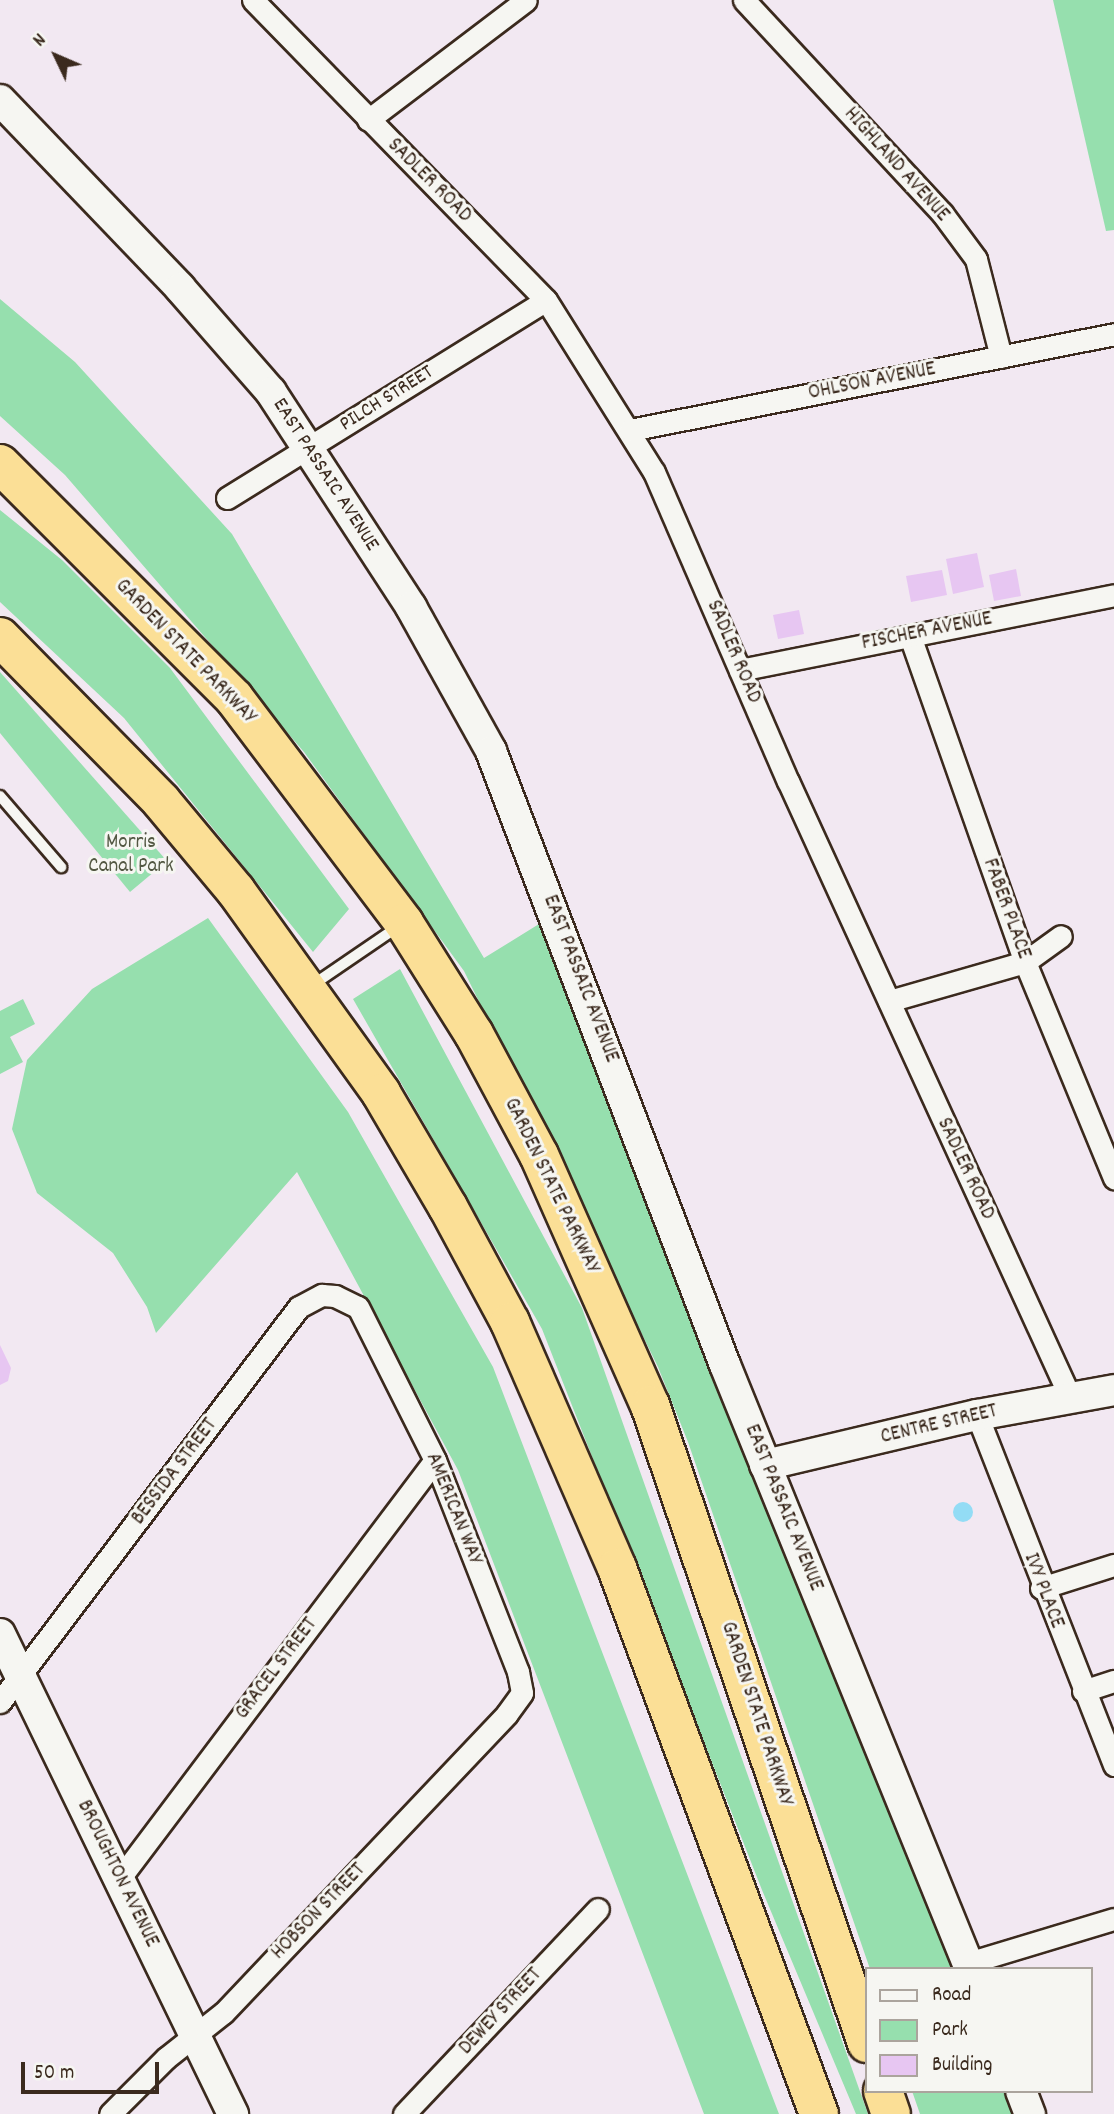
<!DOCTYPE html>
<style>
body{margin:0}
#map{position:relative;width:1114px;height:2114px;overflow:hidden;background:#f2e8f2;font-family:Dekko,sans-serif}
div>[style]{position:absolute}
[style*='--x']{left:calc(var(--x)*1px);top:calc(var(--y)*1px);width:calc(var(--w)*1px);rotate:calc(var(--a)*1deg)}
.green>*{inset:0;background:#96dfae}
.water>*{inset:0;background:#93dcf5}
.round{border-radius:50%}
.building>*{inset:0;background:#e7c6f2}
.roads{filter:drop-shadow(2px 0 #3b2a1e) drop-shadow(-2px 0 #3b2a1e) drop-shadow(0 2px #3b2a1e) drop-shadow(0 -2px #3b2a1e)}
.lane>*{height:10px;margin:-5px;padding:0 5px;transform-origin:5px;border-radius:5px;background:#f6f6f2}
.street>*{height:21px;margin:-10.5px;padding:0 10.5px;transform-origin:10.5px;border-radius:10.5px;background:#f6f6f2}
.secondary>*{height:30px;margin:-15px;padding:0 15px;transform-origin:15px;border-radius:15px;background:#f6f6f2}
.highway>*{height:38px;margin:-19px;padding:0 19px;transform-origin:19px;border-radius:19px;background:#fbdf96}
span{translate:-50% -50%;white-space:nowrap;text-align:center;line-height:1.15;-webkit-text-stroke:6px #f6f6f2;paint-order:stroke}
.street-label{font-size:21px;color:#3b2a1e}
.park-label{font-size:21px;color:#525742}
.legend{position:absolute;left:865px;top:1967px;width:228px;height:126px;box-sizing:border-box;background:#f6f6f2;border:2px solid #aba49d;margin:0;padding:9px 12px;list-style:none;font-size:21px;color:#3b2a1e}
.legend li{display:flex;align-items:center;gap:14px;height:35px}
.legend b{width:35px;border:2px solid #aba49d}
.north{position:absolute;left:21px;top:21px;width:70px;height:70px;-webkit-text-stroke:5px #f6f6f2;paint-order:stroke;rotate:314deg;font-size:19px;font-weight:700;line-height:28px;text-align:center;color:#3b2a1e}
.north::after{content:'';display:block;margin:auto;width:24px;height:32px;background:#3b2a1e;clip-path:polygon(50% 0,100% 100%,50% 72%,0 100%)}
.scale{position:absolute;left:21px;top:2062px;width:138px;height:32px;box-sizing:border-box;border:4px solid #3b2a1e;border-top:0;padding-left:9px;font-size:21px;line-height:24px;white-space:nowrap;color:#3b2a1e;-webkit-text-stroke:5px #f6f6f2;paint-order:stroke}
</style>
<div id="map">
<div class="green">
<i style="clip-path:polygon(1053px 0,1114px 0,1114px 230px,1106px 231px)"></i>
<i style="clip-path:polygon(0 299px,75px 362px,232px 534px,484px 958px,539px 924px,719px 1393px,956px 1969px,870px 1969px,688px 1442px,658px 1367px,464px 971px,304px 752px,65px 475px,0 416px)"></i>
<i style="clip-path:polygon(0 510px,62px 560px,170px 668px,349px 909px,313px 952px,124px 718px,0 602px)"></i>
<i style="clip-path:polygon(0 672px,167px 861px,130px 892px,0 733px)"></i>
<i style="clip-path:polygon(208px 918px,348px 1112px,493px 1367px,779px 2114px,704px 2114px,458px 1470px,297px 1172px,156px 1333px,147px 1307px,113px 1253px,37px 1193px,12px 1129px,27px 1060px,92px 989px)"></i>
<i style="clip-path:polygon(400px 969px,582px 1308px,868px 2114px,856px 2114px,762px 1890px,542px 1329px,353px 999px)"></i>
<i style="clip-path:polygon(23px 999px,35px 1024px,10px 1037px,23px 1062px,0 1074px,0 1011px)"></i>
<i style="clip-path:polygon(912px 2091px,1006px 2091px,1015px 2114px,920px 2114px)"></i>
</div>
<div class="water">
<i class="round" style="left:953px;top:1502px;width:20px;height:20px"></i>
</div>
<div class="building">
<i style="clip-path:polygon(977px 553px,984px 587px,953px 594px,946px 559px)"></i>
<i style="clip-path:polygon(1016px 569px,1021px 596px,994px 601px,989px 575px)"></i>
<i style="clip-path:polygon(942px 570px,947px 595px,911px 602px,906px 576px)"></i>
<i style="clip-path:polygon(799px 610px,804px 634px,778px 639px,773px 615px)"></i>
<i style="clip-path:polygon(0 1345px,11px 1368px,8px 1381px,0 1385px)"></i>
</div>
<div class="roads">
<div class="lane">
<i style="--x:0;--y:796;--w:94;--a:49.3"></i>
<i style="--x:311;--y:986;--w:107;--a:-34.3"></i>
</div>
<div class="street">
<i style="--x:253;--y:0;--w:419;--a:45.7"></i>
<i style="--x:546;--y:300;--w:203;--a:57.9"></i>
<i style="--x:654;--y:472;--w:337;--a:66.6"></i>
<i style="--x:788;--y:781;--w:680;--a:65.4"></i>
<i style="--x:744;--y:0;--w:291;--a:47.1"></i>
<i style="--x:942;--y:213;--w:57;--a:53.5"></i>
<i style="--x:976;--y:259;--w:101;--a:75.7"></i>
<i style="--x:368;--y:120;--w:198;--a:-37.2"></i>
<i style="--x:630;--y:430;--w:493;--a:-11.2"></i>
<i style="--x:227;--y:498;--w:375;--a:-31.8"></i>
<i style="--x:910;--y:636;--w:346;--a:70.6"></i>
<i style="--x:1025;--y:962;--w:234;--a:67.6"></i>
<i style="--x:740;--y:670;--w:381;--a:-11.3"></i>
<i style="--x:889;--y:1001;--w:141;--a:-16"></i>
<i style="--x:1025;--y:962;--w:44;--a:-35.8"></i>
<i style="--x:977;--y:1415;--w:376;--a:68.6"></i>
<i style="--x:1041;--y:1588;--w:77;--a:-17.5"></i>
<i style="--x:1083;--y:1691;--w:33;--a:-18"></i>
<i style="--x:0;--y:1702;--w:495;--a:-52.9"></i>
<i style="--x:299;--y:1307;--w:26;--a:-28"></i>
<i style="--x:322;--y:1295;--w:13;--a:4"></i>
<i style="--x:335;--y:1296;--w:25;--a:26"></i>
<i style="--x:358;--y:1307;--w:171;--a:63.3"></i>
<i style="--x:435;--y:1460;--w:228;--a:68.6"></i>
<i style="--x:518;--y:1672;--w:21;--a:79"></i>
<i style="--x:522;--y:1693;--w:26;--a:126"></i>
<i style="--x:507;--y:1714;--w:412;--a:133.5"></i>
<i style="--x:223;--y:2013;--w:73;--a:141.7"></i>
<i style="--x:166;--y:2058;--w:79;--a:135"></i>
<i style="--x:120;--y:1878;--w:523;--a:-53"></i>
<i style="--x:968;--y:1963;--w:152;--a:-16.8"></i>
<i style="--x:404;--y:2114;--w:282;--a:-46.6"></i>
</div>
<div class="secondary">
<i style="--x:0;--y:100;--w:260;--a:46.2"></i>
<i style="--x:180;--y:288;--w:138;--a:48.8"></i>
<i style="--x:271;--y:392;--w:257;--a:56.9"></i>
<i style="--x:411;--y:607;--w:165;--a:60.9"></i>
<i style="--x:491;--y:751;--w:657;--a:69.14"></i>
<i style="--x:725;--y:1365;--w:652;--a:67.92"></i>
<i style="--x:765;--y:1465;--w:218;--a:-13.3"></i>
<i style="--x:977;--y:1415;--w:139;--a:-10.3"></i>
<i style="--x:0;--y:1634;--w:534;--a:64.11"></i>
<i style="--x:1021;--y:2091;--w:25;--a:69"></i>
</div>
<div class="highway">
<i style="--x:0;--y:464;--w:331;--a:45"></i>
<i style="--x:234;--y:698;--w:282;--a:52.9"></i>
<i style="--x:404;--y:923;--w:131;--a:57.8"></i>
<i style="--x:474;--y:1034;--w:137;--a:61.8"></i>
<i style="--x:539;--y:1155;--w:274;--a:66.1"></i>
<i style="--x:650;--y:1405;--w:674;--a:71.22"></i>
<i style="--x:0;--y:637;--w:230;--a:45.5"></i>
<i style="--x:161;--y:801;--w:117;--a:50.2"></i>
<i style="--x:236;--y:891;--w:249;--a:54.3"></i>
<i style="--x:381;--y:1093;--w:132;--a:59.6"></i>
<i style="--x:448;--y:1207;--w:131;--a:61.7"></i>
<i style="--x:510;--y:1322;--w:268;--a:66.5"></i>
<i style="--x:617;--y:1568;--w:582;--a:69.7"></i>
<i style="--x:883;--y:2091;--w:24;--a:71"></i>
</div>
</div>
<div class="street-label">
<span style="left:896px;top:165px;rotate:48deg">HIGHLAND AVENUE</span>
<span style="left:429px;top:181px;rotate:45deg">SADLER ROAD</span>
<span style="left:872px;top:382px;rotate:-11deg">OHLSON AVENUE</span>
<span style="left:387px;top:399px;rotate:-32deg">PILCH STREET</span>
<span style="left:325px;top:475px;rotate:57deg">EAST PASSAIC AVENUE</span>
<span style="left:927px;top:632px;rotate:-11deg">FISCHER AVENUE</span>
<span style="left:185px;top:652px;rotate:46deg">GARDEN STATE PARKWAY</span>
<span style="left:733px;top:652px;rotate:67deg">SADLER ROAD</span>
<span style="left:1006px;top:909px;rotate:70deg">FABER PLACE</span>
<span style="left:580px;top:979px;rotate:69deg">EAST PASSAIC AVENUE</span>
<span style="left:965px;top:1169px;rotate:65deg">SADLER ROAD</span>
<span style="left:551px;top:1186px;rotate:64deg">GARDEN STATE PARKWAY</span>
<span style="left:939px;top:1425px;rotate:-13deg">CENTRE STREET</span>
<span style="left:175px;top:1472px;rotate:-53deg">BESSIDA STREET</span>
<span style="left:783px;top:1508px;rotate:68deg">EAST PASSAIC AVENUE</span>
<span style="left:453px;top:1509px;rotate:68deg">AMERICAN WAY</span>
<span style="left:1043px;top:1591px;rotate:69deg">IVY PLACE</span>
<span style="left:277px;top:1669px;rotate:-53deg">GRACEL STREET</span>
<span style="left:756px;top:1714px;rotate:72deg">GARDEN STATE PARKWAY</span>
<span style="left:117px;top:1874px;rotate:64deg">BROUGHTON AVENUE</span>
<span style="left:319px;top:1912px;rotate:-46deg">HOBSON STREET</span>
<span style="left:501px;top:2012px;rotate:-47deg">DEWEY STREET</span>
</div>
<div class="park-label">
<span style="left:131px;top:855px">Morris<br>Canal Park</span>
</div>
<ul class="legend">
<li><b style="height:9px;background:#f6f6f2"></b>Road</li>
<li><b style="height:19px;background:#96dfae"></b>Park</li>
<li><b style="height:19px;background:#e7c6f2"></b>Building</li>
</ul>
<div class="north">N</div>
<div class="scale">50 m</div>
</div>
